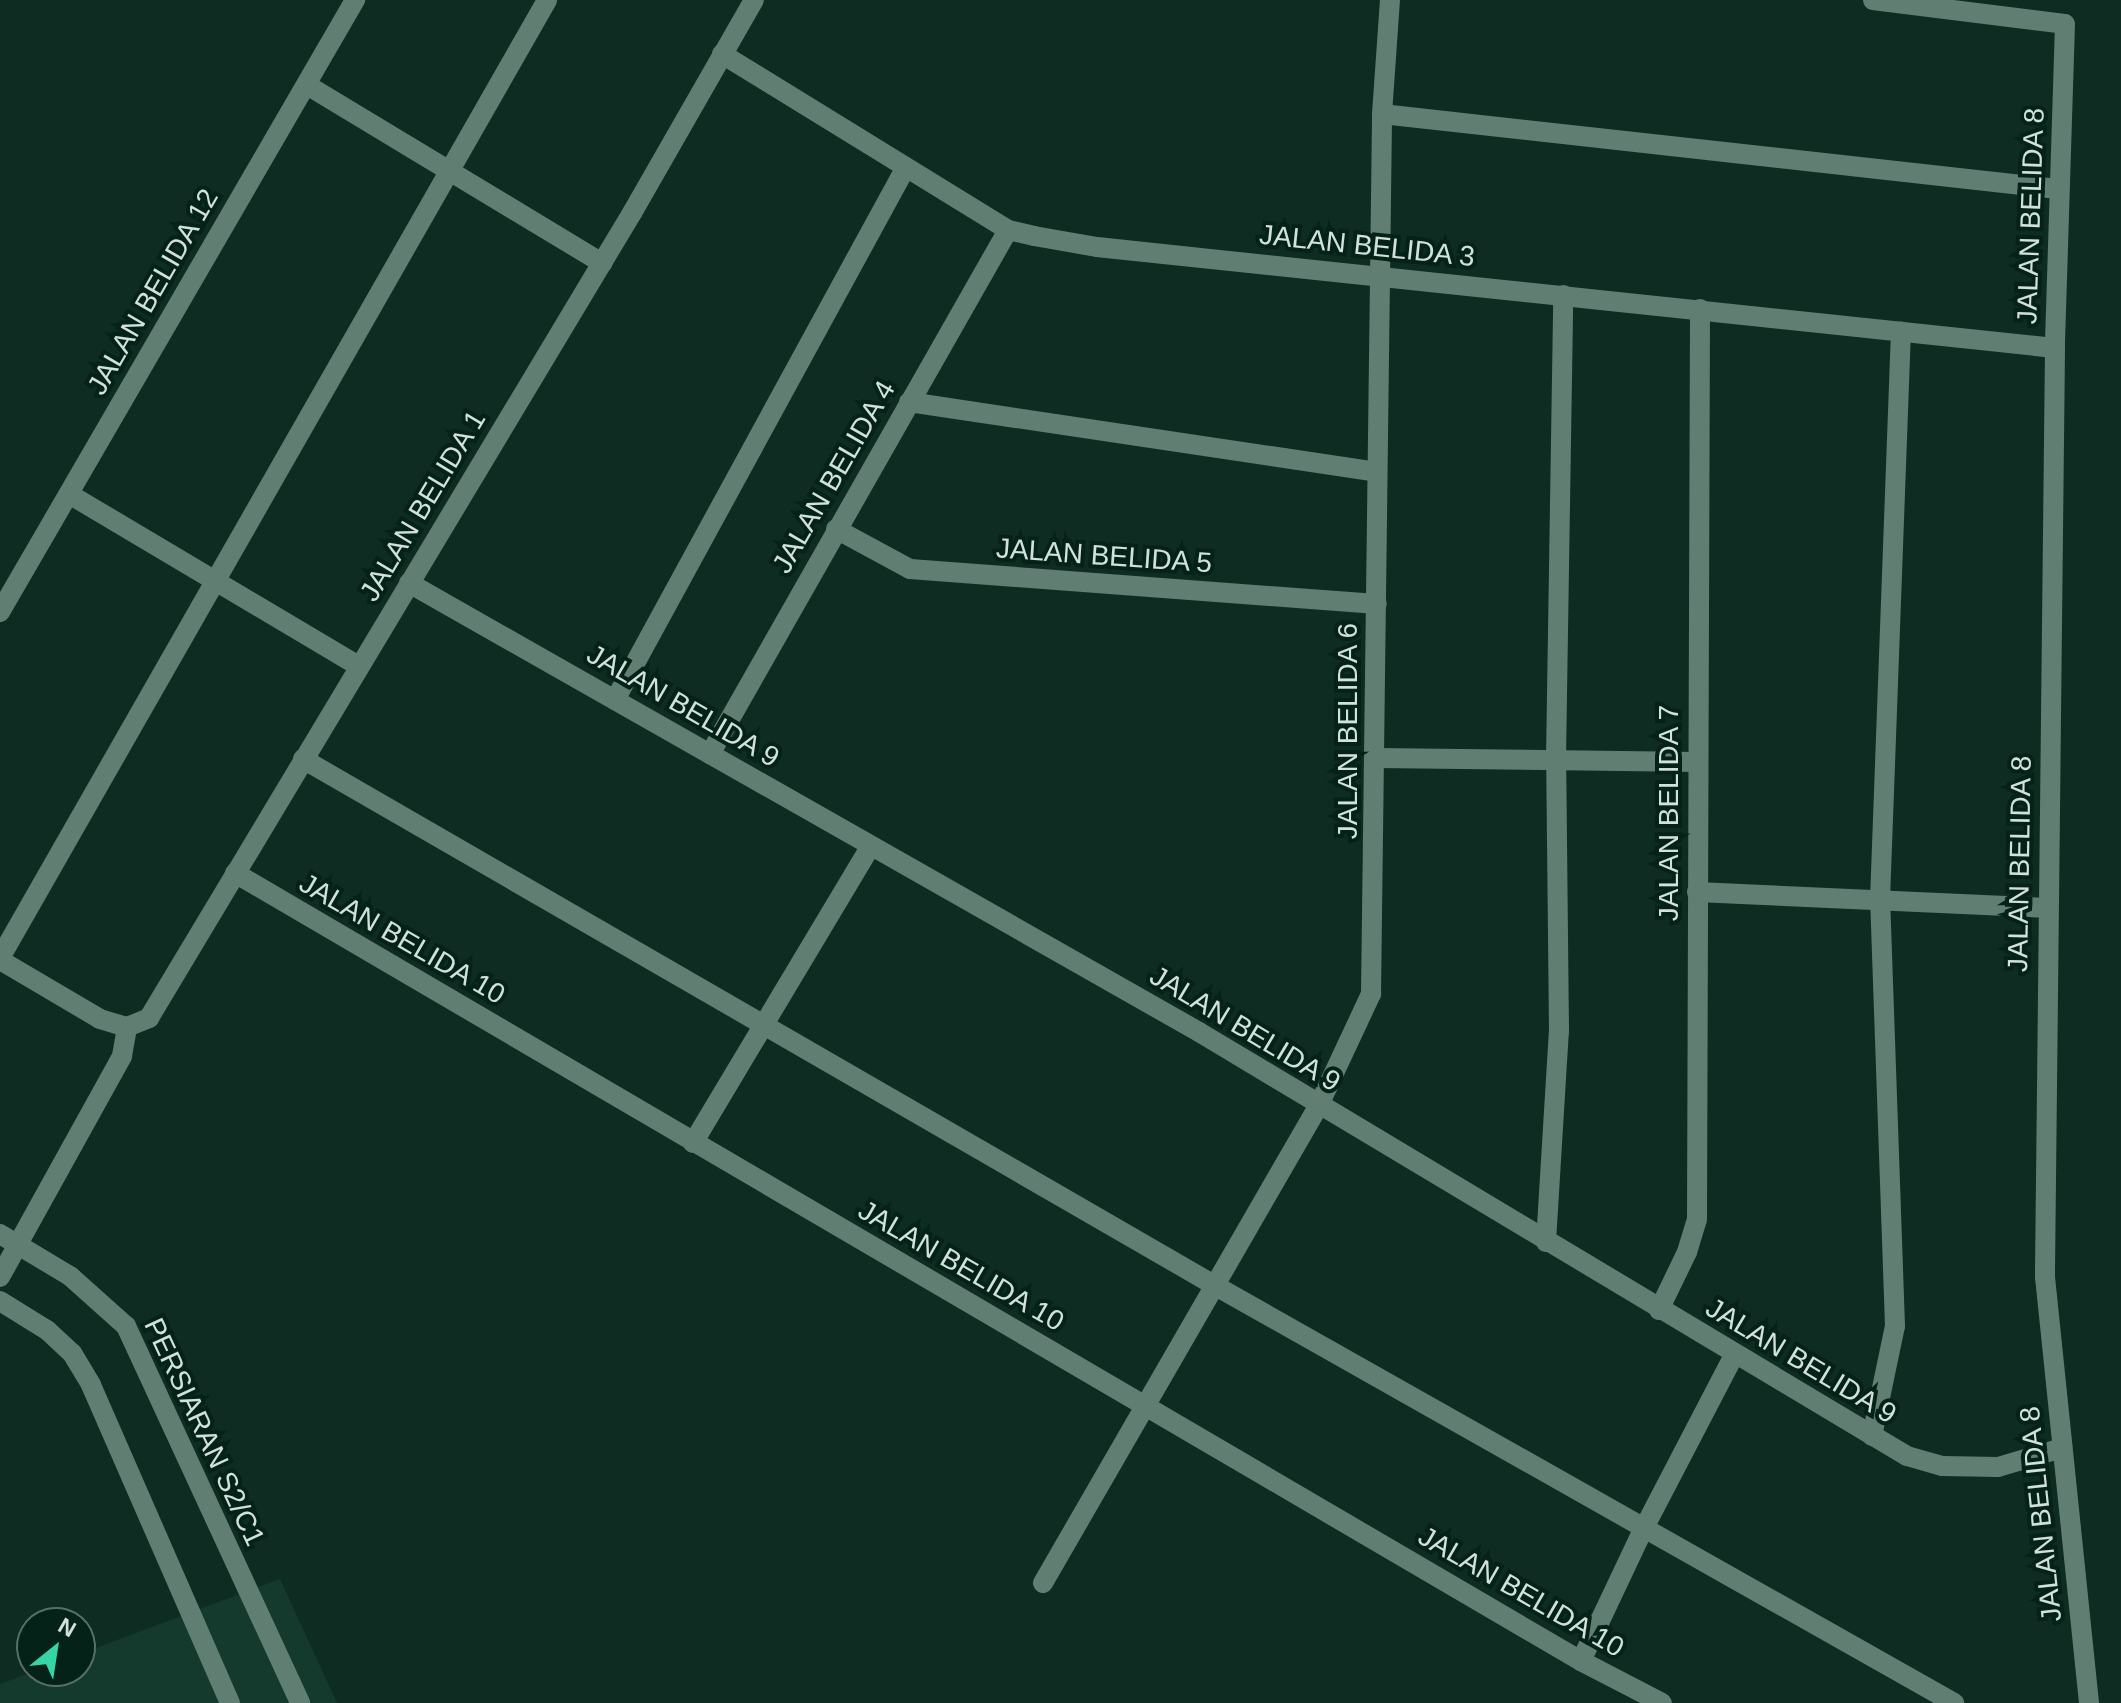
<!DOCTYPE html>
<html>
<head>
<meta charset="utf-8">
<style>
	body { margin:0 }
	#map { position:relative; width:2121px; height:1703px; overflow:hidden; background:#0f2c22; font-family:Arial,sans-serif }
	div>[style] { position:absolute }
	[style*='--x'] { left:calc(var(--x)*1px); top:calc(var(--y)*1px); width:calc(var(--w)*1px); rotate:calc(var(--a)*1deg) }
	.built>* { inset:0; background:#143a2e }
	.service>* { height:20px; margin:-10px; padding:0 10px; transform-origin:10px; border-radius:10px; background:#607e72 }
	.minor>* { height:20px; margin:-10px; padding:0 10px; transform-origin:10px; border-radius:10px; background:#607e72 }
	.tertiary>* { height:20px; margin:-10px; padding:0 10px; transform-origin:10px; border-radius:10px; background:#607e72 }
	span { translate:-50% -50%; white-space:nowrap; text-align:center; line-height:1.15; -webkit-text-stroke:8px #052219; paint-order:stroke }
	.street-label { font-size:28px; color:#d2e2db }
	.north { position:absolute; left:16px; top:1607px; width:80px; height:80px; box-sizing:border-box; background:#052219; border:2px solid #576f67; border-radius:50%; rotate:30deg; font-size:22px; font-weight:700; line-height:32px; text-align:center; color:#d2e2db }
	.north::after { content:''; display:block; margin:auto; width:28px; height:36px; background:#37d4a6; clip-path:polygon(50% 0,100% 100%,50% 72%,0 100%) }
</style>
</head>
<body>
<div id="map">
	<div class="built">
		<i style="clip-path:polygon(280px 1579px,337px 1703px,0 1703px,0 1684px,35px 1671px,80px 1671px,80px 1654px)"></i>
	</div>
	<div class="service">
		<i style="--x:307;--y:85;--w:345;--a:31.1"></i>
		<i style="--x:1382;--y:114;--w:680;--a:6.33"></i>
		<i style="--x:909;--y:402;--w:473;--a:8.5"></i>
		<i style="--x:69;--y:494;--w:337;--a:30.7"></i>
		<i style="--x:615;--y:700;--w:607;--a:-61.37"></i>
		<i style="--x:303;--y:759;--w:1052;--a:30"></i>
		<i style="--x:1214;--y:1285;--w:850;--a:29.46"></i>
		<i style="--x:0;--y:958;--w:1103;--a:-60.27"></i>
		<i style="--x:693;--y:1143;--w:346;--a:-59.1"></i>
		<i style="--x:1546;--y:1242;--w:211;--a:-86.5"></i>
		<i style="--x:1559;--y:1031;--w:272;--a:-90.6"></i>
		<i style="--x:1556;--y:759;--w:464;--a:-89.1"></i>
		<i style="--x:18;--y:1244;--w:215;--a:-61"></i>
		<i style="--x:122;--y:1056;--w:29;--a:-80"></i>
		<i style="--x:1872;--y:1436;--w:112;--a:-78.2"></i>
		<i style="--x:1895;--y:1326;--w:426;--a:-92"></i>
		<i style="--x:1880;--y:900;--w:569;--a:-87.89"></i>
		<i style="--x:1581;--y:1661;--w:147;--a:-64.7"></i>
		<i style="--x:1644;--y:1528;--w:195;--a:-62.5"></i>
	</div>
	<div class="minor">
		<i style="--x:1873;--y:0;--w:193;--a:7.1"></i>
		<i style="--x:2065;--y:24;--w:324;--a:91.8"></i>
		<i style="--x:2055;--y:348;--w:929;--a:90.62"></i>
		<i style="--x:2045;--y:1277;--w:428;--a:84.1"></i>
		<i style="--x:722;--y:54;--w:336;--a:31.6"></i>
		<i style="--x:1008;--y:230;--w:27;--a:13"></i>
		<i style="--x:1034;--y:236;--w:64;--a:9.9"></i>
		<i style="--x:1097;--y:247;--w:963;--a:6.02"></i>
		<i style="--x:836;--y:529;--w:84;--a:28.4"></i>
		<i style="--x:910;--y:569;--w:468;--a:4.3"></i>
		<i style="--x:409;--y:583;--w:909;--a:29.61"></i>
		<i style="--x:1199;--y:1032;--w:825;--a:30.92"></i>
		<i style="--x:1907;--y:1456;--w:36;--a:16"></i>
		<i style="--x:1942;--y:1466;--w:56;--a:1"></i>
		<i style="--x:1998;--y:1467;--w:67;--a:-16.5"></i>
		<i style="--x:0;--y:612;--w:708;--a:-59.88"></i>
		<i style="--x:710;--y:754;--w:603;--a:-60.37"></i>
		<i style="--x:1376;--y:758;--w:322;--a:0.7"></i>
		<i style="--x:235;--y:873;--w:1560;--a:30.35"></i>
		<i style="--x:1581;--y:1661;--w:91;--a:27.4"></i>
		<i style="--x:1697;--y:892;--w:351;--a:2.6"></i>
		<i style="--x:0;--y:960;--w:116;--a:30.5"></i>
		<i style="--x:100;--y:1019;--w:28;--a:17"></i>
		<i style="--x:127;--y:1027;--w:24;--a:-22"></i>
		<i style="--x:149;--y:1018;--w:939;--a:-59.04"></i>
		<i style="--x:632;--y:213;--w:245;--a:-60.2"></i>
		<i style="--x:1659;--y:1310;--w:64;--a:-64.2"></i>
		<i style="--x:1687;--y:1252;--w:34;--a:-73"></i>
		<i style="--x:1697;--y:1219;--w:910;--a:-89.81"></i>
		<i style="--x:1043;--y:1583;--w:552;--a:-60"></i>
		<i style="--x:1319;--y:1105;--w:123;--a:-64.9"></i>
		<i style="--x:1371;--y:994;--w:880;--a:-89.28"></i>
		<i style="--x:1382;--y:114;--w:114;--a:-86"></i>
	</div>
	<div class="tertiary">
		<i style="--x:0;--y:1234;--w:82;--a:31"></i>
		<i style="--x:70;--y:1276;--w:75;--a:41.8"></i>
		<i style="--x:126;--y:1326;--w:415;--a:65.2"></i>
		<i style="--x:0;--y:1277;--w:38;--a:-61"></i>
		<i style="--x:0;--y:1301;--w:55;--a:31.7"></i>
		<i style="--x:47;--y:1330;--w:34;--a:43"></i>
		<i style="--x:72;--y:1353;--w:37;--a:59"></i>
		<i style="--x:91;--y:1385;--w:347;--a:66.4"></i>
	</div>
	<div class="street-label">
		<span style="left:2031px;top:216px;rotate:-88deg">JALAN BELIDA 8</span>
		<span style="left:1367px;top:246px;rotate:6deg">JALAN BELIDA 3</span>
		<span style="left:153px;top:292px;rotate:-60deg">JALAN BELIDA 12</span>
		<span style="left:834px;top:477px;rotate:-60deg">JALAN BELIDA 4</span>
		<span style="left:423px;top:506px;rotate:-59deg">JALAN BELIDA 1</span>
		<span style="left:1104px;top:556px;rotate:4deg">JALAN BELIDA 5</span>
		<span style="left:683px;top:706px;rotate:30deg">JALAN BELIDA 9</span>
		<span style="left:1348px;top:731px;rotate:-90deg">JALAN BELIDA 6</span>
		<span style="left:1669px;top:813px;rotate:-90deg">JALAN BELIDA 7</span>
		<span style="left:2020px;top:864px;rotate:-89deg">JALAN BELIDA 8</span>
		<span style="left:402px;top:939px;rotate:30deg">JALAN BELIDA 10</span>
		<span style="left:1245px;top:1029px;rotate:31deg">JALAN BELIDA 9</span>
		<span style="left:961px;top:1266px;rotate:30deg">JALAN BELIDA 10</span>
		<span style="left:1801px;top:1361px;rotate:31deg">JALAN BELIDA 9</span>
		<span style="left:204px;top:1432px;rotate:65deg">PERSIARAN S2/C1</span>
		<span style="left:2041px;top:1514px;rotate:-96deg">JALAN BELIDA 8</span>
		<span style="left:1521px;top:1592px;rotate:30deg">JALAN BELIDA 10</span>
	</div>
	<div class="north">N</div>
</div>
</body>
</html>
